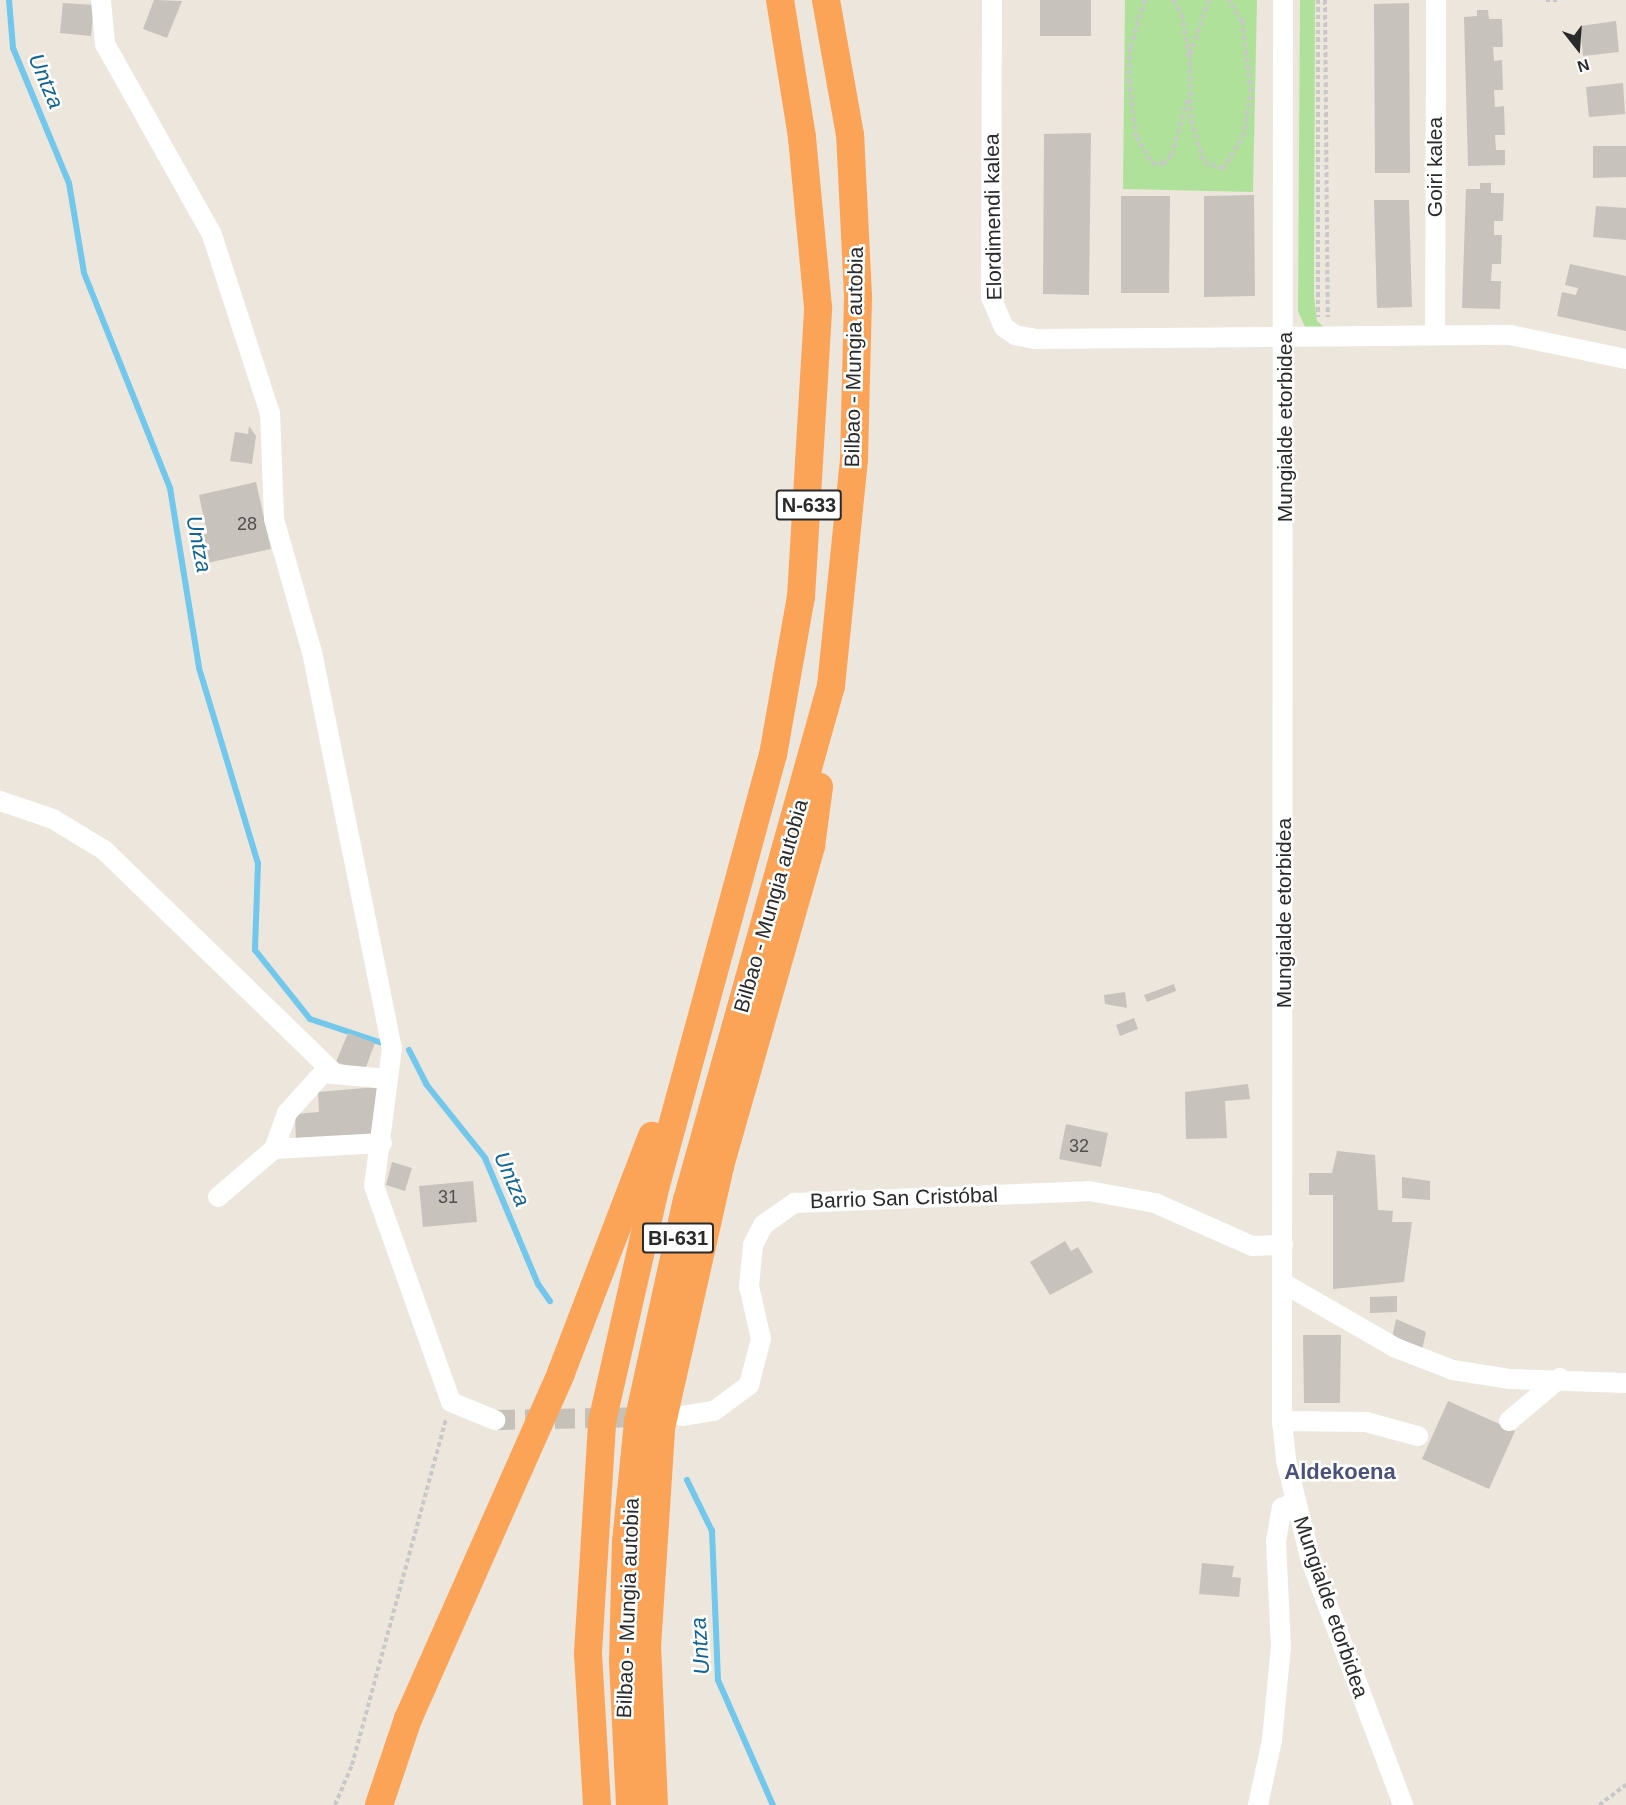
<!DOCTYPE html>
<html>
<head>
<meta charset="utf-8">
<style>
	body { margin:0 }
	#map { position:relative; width:1626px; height:1805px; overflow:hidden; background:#ece6dc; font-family:Helvetica,sans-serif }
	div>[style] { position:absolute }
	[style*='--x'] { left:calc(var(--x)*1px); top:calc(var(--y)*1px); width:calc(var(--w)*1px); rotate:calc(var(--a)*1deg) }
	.green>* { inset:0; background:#b0e19a }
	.stream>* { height:6px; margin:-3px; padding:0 3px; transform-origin:3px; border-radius:3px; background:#71c7ec }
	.building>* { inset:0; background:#c7c2bc }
	.minor-tunnel>* { height:20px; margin-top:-10px; transform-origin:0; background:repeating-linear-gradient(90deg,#c5c0b8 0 20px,transparent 0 30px) }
	.path>* { height:4px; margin-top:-2px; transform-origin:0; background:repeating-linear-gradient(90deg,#c8c8c8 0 4.5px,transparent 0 7.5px) }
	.minor>* { height:20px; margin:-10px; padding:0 10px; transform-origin:10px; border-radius:10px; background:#fff }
	.highway>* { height:28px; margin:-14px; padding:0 14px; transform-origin:14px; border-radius:14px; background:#fba458 }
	span { translate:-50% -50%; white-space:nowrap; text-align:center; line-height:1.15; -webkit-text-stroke:5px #fff; paint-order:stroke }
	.number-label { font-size:18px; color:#51504e }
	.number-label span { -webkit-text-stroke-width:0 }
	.shield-label span { padding:2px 4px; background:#fff; border:2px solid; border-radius:4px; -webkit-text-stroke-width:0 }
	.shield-label { font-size:20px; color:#2a2a2a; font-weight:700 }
	.street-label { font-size:21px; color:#2a2a2a }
	.water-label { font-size:22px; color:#106598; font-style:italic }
	.neighbourhood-label { font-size:22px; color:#4b527a; font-weight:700 }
	.north { position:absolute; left:1548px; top:18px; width:60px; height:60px; -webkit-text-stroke:4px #fff; paint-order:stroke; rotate:163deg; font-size:16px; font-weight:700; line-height:24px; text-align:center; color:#2a2a2a }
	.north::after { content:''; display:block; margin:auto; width:21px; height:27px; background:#2a2a2a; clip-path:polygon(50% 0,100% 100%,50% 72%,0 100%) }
</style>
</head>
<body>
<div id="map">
	<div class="green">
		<i style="clip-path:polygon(1125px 0,1257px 0,1253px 192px,1123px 189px)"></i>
		<i style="clip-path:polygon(1300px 0,1315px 0,1314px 296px,1317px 321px,1326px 329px,1305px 327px,1298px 311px)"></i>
	</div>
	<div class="stream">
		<i style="--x:9;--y:0;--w:48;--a:85.2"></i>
		<i style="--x:13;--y:48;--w:146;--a:67.5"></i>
		<i style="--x:69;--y:183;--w:91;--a:80.5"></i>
		<i style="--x:84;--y:273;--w:232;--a:68.2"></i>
		<i style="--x:170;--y:488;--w:182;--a:80.8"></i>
		<i style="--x:199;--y:668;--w:204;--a:73.2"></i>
		<i style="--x:258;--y:863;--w:87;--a:92"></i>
		<i style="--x:255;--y:950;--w:88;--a:51.4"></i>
		<i style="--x:310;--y:1019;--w:76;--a:18.4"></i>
		<i style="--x:409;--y:1050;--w:38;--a:63"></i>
		<i style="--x:426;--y:1084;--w:95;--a:51.4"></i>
		<i style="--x:485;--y:1158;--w:137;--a:67.2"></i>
		<i style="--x:538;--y:1284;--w:21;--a:55"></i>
		<i style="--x:687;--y:1480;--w:57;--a:63.9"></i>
		<i style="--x:712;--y:1531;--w:149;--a:87.7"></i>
		<i style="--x:718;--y:1680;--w:137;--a:66.3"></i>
	</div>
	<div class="building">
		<i style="clip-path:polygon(154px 0,182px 1px,167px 38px,143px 29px)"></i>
		<i style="clip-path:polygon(1040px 0,1091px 0,1091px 36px,1040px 36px)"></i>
		<i style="clip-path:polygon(63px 3px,94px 5px,91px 36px,60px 33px)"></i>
		<i style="clip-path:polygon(1409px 3px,1410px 173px,1375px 173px,1374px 4px)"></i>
		<i style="clip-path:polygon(1477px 10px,1488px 10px,1489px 19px,1502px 19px,1503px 47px,1493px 47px,1494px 61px,1502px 60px,1503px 90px,1494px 90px,1495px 107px,1504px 106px,1505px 135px,1495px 135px,1496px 150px,1505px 150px,1505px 165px,1468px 166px,1464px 17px,1477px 16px)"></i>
		<i style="clip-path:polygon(1616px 21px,1619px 52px,1583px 56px,1580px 26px)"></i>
		<i style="clip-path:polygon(1623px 83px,1625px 114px,1589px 117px,1586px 87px)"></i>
		<i style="clip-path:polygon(1091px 133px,1089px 295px,1043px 294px,1044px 134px)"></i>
		<i style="clip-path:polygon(1593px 146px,1626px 146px,1626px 177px,1593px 178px)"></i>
		<i style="clip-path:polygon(1480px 183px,1491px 183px,1491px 193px,1504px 193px,1503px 221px,1494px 221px,1494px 235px,1502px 235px,1501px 264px,1492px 264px,1491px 281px,1501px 281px,1500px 309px,1462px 308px,1466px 189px,1480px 189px)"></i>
		<i style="clip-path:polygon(1254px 195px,1255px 296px,1204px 297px,1204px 196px)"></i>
		<i style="clip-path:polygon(1121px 196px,1170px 196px,1169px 293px,1121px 293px)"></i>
		<i style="clip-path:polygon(1374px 200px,1409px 200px,1412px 307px,1377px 308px)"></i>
		<i style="clip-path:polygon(1596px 206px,1626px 208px,1626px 240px,1593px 237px)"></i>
		<i style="clip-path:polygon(1570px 264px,1626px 276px,1626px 331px,1557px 316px,1562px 292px,1576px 295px,1578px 288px,1565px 285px)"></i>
		<i style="clip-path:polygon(249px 426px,256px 436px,252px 464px,230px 461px,235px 432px,248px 434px)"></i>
		<i style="clip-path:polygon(256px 482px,271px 549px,198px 565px,192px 537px,207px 534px,199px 495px)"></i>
		<i style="clip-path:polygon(1174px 984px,1176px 991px,1147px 1002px,1144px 995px)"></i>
		<i style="clip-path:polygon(1125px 992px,1127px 1008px,1105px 1004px,1104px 995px)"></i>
		<i style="clip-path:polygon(1134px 1018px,1138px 1029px,1120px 1036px,1116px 1025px)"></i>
		<i style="clip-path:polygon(348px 1033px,375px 1043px,364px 1072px,336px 1062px)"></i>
		<i style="clip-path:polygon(1248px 1084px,1250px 1099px,1225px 1101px,1227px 1138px,1186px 1139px,1185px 1092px)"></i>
		<i style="clip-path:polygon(377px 1087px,377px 1136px,296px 1142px,295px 1114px,319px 1112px,318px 1092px)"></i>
		<i style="clip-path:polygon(1066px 1124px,1108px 1133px,1101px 1167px,1059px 1159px)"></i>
		<i style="clip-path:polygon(1337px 1151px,1375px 1155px,1378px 1210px,1393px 1211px,1392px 1222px,1412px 1222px,1404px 1282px,1333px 1289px,1333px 1195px,1309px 1195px,1309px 1173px,1332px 1173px)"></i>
		<i style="clip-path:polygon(392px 1162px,412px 1168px,405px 1191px,386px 1185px)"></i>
		<i style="clip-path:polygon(1402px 1177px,1430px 1181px,1430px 1200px,1402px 1198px)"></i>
		<i style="clip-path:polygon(473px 1181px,477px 1222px,423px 1227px,419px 1186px)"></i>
		<i style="clip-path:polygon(1065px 1241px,1071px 1251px,1078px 1247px,1093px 1272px,1050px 1295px,1030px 1262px)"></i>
		<i style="clip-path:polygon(1397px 1296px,1397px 1312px,1370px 1313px,1370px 1297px)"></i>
		<i style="clip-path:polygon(1396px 1319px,1426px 1332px,1422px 1350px,1392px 1338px)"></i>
		<i style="clip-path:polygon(1303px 1335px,1341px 1335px,1340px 1403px,1304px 1403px)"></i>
		<i style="clip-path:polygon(1448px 1401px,1515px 1431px,1489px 1489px,1422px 1459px)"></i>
		<i style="clip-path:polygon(1202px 1563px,1234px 1566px,1232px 1577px,1241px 1578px,1239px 1597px,1199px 1594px)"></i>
	</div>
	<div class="minor-tunnel">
		<i style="--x:495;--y:1420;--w:154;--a:-1.1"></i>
	</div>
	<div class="path">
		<i style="--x:1145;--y:0;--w:50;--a:107.4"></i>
		<i style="--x:1130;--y:48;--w:32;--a:92"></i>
		<i style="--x:1129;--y:80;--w:57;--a:83"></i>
		<i style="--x:1136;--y:137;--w:31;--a:58"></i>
		<i style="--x:1152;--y:163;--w:11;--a:5"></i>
		<i style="--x:1163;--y:164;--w:13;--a:-45"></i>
		<i style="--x:1172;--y:155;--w:60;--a:-74.6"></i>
		<i style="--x:1173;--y:0;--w:17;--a:59"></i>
		<i style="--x:1182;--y:15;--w:42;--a:80.3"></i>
		<i style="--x:1209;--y:0;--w:57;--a:109.4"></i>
		<i style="--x:1190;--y:54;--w:66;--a:89.1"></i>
		<i style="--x:1191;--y:120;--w:44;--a:72.8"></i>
		<i style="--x:1204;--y:162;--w:20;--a:20"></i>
		<i style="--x:1223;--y:169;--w:38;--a:-58"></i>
		<i style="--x:1243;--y:137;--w:46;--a:-79.9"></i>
		<i style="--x:1251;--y:92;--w:72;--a:-97.2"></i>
		<i style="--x:1242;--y:21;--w:25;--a:-122"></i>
		<i style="--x:1318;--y:0;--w:317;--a:90"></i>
		<i style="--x:1325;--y:0;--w:317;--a:89.5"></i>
		<i style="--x:1546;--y:0;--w:11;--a:0"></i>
		<i style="--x:335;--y:1805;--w:43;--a:-67"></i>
		<i style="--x:352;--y:1765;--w:358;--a:-74.8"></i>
		<i style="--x:1599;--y:1805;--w:34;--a:-37"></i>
	</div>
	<div class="minor">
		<i style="--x:101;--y:0;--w:44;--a:84.8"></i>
		<i style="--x:105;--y:44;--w:219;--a:60.7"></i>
		<i style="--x:212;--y:235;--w:187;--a:72"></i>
		<i style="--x:270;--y:413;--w:106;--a:87.8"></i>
		<i style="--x:274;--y:519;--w:138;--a:74.1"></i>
		<i style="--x:312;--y:652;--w:404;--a:78.6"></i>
		<i style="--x:392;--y:1048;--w:139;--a:97.4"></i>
		<i style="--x:374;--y:1186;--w:229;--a:70.4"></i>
		<i style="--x:451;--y:1402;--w:48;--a:22.2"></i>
		<i style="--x:992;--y:0;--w:297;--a:90.2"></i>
		<i style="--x:991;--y:297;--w:33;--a:67"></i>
		<i style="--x:1004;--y:327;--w:14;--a:36"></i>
		<i style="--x:1015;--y:335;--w:20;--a:11"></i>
		<i style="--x:1035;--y:339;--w:475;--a:-0.5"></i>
		<i style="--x:1510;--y:335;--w:118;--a:11.7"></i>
		<i style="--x:1283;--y:0;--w:1421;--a:90.04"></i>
		<i style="--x:1282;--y:1421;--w:39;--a:84"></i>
		<i style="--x:1286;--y:1460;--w:104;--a:76.1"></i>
		<i style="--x:1311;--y:1561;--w:261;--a:69.3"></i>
		<i style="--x:1435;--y:335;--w:335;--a:-89.8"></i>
		<i style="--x:0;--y:801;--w:56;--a:18.8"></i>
		<i style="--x:53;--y:819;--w:60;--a:31.3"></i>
		<i style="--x:104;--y:850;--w:322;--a:44.1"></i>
		<i style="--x:382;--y:1143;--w:108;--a:176.8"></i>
		<i style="--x:274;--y:1149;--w:38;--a:-70"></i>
		<i style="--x:287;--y:1113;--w:54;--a:-48"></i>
		<i style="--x:323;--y:1073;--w:65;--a:5.3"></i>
		<i style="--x:218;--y:1197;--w:74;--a:-40.6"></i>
		<i style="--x:1283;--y:1283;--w:130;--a:29.9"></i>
		<i style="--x:1396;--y:1348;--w:61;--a:21.1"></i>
		<i style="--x:1453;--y:1370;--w:58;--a:9"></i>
		<i style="--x:1510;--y:1379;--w:116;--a:2"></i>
		<i style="--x:682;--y:1416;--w:32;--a:-9"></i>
		<i style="--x:714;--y:1411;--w:44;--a:-36.6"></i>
		<i style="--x:749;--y:1385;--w:48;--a:-75.4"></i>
		<i style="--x:761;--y:1339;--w:54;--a:-102.8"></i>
		<i style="--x:749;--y:1286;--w:41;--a:-84.4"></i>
		<i style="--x:753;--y:1245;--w:22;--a:-63"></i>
		<i style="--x:763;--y:1225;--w:39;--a:-35"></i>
		<i style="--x:795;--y:1203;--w:294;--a:-2.3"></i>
		<i style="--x:1089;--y:1191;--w:67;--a:10.3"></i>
		<i style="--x:1155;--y:1203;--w:106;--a:23.9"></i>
		<i style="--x:1252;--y:1246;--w:31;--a:-2"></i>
		<i style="--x:1282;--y:1421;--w:84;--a:0.7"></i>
		<i style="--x:1366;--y:1422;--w:54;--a:15.1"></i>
		<i style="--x:1509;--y:1421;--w:67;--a:-40.1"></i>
		<i style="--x:1258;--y:1805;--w:66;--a:-77.8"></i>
		<i style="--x:1272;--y:1740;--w:93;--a:-84.5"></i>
		<i style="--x:1281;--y:1647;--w:106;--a:-92.7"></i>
		<i style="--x:1276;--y:1541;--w:34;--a:-80"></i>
		<i style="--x:1282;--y:1508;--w:14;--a:-25"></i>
	</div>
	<div class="highway">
		<i style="--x:379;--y:1805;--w:91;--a:-71.4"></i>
		<i style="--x:408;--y:1719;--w:378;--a:-66.1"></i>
		<i style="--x:561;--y:1373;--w:254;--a:-69"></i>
		<i style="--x:597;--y:1805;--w:152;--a:-93.4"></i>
		<i style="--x:588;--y:1653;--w:231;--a:-86.5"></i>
		<i style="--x:602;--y:1422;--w:243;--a:-77.2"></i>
		<i style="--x:656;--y:1185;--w:446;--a:-74.8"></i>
		<i style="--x:773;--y:755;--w:160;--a:-80"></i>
		<i style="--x:801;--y:597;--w:290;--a:-86.6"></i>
		<i style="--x:818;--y:307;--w:171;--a:-95.4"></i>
		<i style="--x:802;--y:137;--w:139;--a:-99.1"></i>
		<i style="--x:630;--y:1805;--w:143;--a:-92.8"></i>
		<i style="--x:623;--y:1662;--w:120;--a:-88.6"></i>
		<i style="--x:626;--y:1542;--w:121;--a:-84.3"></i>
		<i style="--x:638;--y:1422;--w:227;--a:-77.6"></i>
		<i style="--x:687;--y:1200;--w:534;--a:-74.35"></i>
		<i style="--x:831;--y:686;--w:227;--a:-84.2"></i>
		<i style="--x:854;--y:460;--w:164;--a:-88.6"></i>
		<i style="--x:858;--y:296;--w:161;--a:-92.8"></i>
		<i style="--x:850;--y:135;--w:137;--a:-100.1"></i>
		<i style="--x:654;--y:1805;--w:158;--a:-92.5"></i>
		<i style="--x:647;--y:1647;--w:219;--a:-86.3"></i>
		<i style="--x:661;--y:1428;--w:269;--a:-77.3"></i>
		<i style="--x:720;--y:1166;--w:333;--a:-74.1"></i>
		<i style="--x:811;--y:846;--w:60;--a:-82.3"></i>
	</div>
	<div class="number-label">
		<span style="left:247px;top:524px">28</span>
		<span style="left:1079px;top:1146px">32</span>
		<span style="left:448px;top:1197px">31</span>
	</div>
	<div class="shield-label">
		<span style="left:809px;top:505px">N-633</span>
		<span style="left:678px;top:1238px">BI-631</span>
	</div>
	<div class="street-label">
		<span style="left:1435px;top:167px;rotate:-90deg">Goiri kalea</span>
		<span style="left:993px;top:217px;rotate:-91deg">Elordimendi kalea</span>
		<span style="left:854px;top:357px;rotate:-89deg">Bilbao - Mungia autobia</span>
		<span style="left:1285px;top:427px;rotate:-90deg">Mungialde etorbidea</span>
		<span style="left:771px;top:906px;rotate:-74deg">Bilbao - Mungia autobia</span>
		<span style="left:1284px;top:913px;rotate:-90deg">Mungialde etorbidea</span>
		<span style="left:904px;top:1198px;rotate:-2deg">Barrio San Cristóbal</span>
		<span style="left:1331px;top:1607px;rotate:71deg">Mungialde etorbidea</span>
		<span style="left:628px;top:1608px;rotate:-88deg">Bilbao - Mungia autobia</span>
	</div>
	<div class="water-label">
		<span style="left:46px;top:81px;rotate:67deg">Untza</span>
		<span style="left:199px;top:544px;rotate:79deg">Untza</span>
		<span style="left:512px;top:1179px;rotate:66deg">Untza</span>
		<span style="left:700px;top:1646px;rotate:-94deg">Untza</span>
	</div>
	<div class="neighbourhood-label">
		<span style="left:1340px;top:1472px">Aldekoena</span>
	</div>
	<div class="north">N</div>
</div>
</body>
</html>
